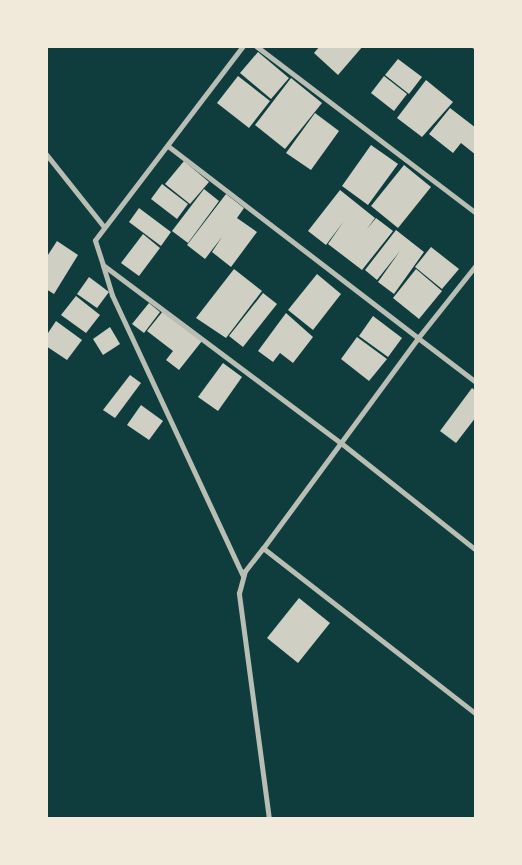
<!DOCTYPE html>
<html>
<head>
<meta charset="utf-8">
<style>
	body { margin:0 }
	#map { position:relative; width:522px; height:865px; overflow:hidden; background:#0f3d3e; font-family:"Fira Sans",sans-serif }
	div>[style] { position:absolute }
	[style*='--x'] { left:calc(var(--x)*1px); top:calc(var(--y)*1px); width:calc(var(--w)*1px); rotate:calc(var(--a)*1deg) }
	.building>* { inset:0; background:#cfcfc3 }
	.minor>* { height:5px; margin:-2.5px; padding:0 2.5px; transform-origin:2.5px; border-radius:2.5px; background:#b8beb3 }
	span { translate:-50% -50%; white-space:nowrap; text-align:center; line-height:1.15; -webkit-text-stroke:5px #f1e9da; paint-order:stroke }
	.frame { position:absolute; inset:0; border:48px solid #f1e9da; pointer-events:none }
</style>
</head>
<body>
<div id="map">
	<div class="building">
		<i style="clip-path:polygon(320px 46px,363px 46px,338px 75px,314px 53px)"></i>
		<i style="clip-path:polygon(258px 52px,289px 78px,271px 99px,240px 73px)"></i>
		<i style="clip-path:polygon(398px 59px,422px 77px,409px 94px,385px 75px)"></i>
		<i style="clip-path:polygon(238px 76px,270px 101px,249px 128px,217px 103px)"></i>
		<i style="clip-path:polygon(384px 76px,407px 94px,394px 111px,371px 93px)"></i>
		<i style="clip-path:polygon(291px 78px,322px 103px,285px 149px,255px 125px)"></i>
		<i style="clip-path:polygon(426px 80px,453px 102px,422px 137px,397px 118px)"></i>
		<i style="clip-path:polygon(450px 108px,476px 128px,476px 155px,461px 143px,453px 153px,429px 134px)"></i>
		<i style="clip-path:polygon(315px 113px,339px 131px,311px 170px,286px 153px)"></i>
		<i style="clip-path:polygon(371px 145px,398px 164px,368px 205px,342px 186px)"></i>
		<i style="clip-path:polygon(184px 161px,209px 182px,190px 204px,165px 184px)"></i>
		<i style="clip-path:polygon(404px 165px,431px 187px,398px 228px,371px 206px)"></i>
		<i style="clip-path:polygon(162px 184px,188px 204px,177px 219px,151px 199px)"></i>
		<i style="clip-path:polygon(204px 189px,219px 201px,188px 243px,172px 231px)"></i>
		<i style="clip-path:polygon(340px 190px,375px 218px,367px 229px,376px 218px,393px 231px,362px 270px,328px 244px,344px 221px,326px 245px,308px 231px)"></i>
		<i style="clip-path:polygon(226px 194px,244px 208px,237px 218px,257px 232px,231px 267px,212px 252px,222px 237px,205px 259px,187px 245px)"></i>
		<i style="clip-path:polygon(139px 208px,171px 232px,161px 246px,129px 222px)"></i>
		<i style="clip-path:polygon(396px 230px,424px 252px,394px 294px,378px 282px,400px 251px,377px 280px,365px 270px)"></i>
		<i style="clip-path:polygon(143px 234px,160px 248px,139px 276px,121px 263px)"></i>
		<i style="clip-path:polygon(57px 241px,78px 255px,54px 294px,46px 289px,46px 258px)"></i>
		<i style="clip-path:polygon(431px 247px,459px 269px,442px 289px,415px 267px)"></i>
		<i style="clip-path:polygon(234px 269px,262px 291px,226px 338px,196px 318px)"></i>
		<i style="clip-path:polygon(416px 269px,442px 291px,419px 319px,393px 298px)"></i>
		<i style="clip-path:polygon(317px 274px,341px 294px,313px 330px,288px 310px)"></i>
		<i style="clip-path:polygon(89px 277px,109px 292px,97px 308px,77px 294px)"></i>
		<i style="clip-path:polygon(263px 293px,277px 304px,243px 347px,229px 336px)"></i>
		<i style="clip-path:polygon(76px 296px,100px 315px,86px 333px,61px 315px)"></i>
		<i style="clip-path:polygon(149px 303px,160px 312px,144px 333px,132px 324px)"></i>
		<i style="clip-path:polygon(163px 311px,202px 341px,179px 370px,166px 360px,173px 351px,147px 331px)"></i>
		<i style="clip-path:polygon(286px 313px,313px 337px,293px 363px,280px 353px,273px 362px,258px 351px)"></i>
		<i style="clip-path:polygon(373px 316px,402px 338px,388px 357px,359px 336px)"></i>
		<i style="clip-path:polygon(56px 321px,82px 340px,67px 360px,46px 346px,46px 336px)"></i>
		<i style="clip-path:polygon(110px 327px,120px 344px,103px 355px,93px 339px)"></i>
		<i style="clip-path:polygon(357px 337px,387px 359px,369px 381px,341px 359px)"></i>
		<i style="clip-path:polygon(223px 363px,242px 377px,218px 411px,198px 397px)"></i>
		<i style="clip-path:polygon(130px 375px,141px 383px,115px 418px,103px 410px)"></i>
		<i style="clip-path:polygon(472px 388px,476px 391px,476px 417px,456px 443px,440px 431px)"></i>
		<i style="clip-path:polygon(141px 405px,163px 421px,149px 440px,127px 425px)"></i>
		<i style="clip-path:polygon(299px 598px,330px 623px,298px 663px,267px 638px)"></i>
	</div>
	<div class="minor">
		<i style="--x:256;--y:46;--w:276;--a:37.2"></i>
		<i style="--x:474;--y:46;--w:2;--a:27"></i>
		<i style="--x:168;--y:146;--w:315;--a:37.5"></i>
		<i style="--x:418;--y:338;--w:261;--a:126.4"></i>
		<i style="--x:46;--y:154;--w:93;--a:51.5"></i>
		<i style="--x:103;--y:265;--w:26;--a:-108"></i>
		<i style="--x:95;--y:240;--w:244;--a:-52.7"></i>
		<i style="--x:476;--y:265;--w:93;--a:128.5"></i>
		<i style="--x:418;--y:338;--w:73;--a:37.2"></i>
		<i style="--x:243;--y:576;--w:310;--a:-115"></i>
		<i style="--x:112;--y:295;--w:31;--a:-107"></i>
		<i style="--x:103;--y:265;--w:297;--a:36.8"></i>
		<i style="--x:341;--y:443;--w:172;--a:38.4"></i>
		<i style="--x:269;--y:819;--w:228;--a:-97.6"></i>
		<i style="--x:239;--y:593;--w:23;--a:-75"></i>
		<i style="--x:245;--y:571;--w:29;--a:-52"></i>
		<i style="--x:263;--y:548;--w:270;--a:37.9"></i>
	</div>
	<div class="frame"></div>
</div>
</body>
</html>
